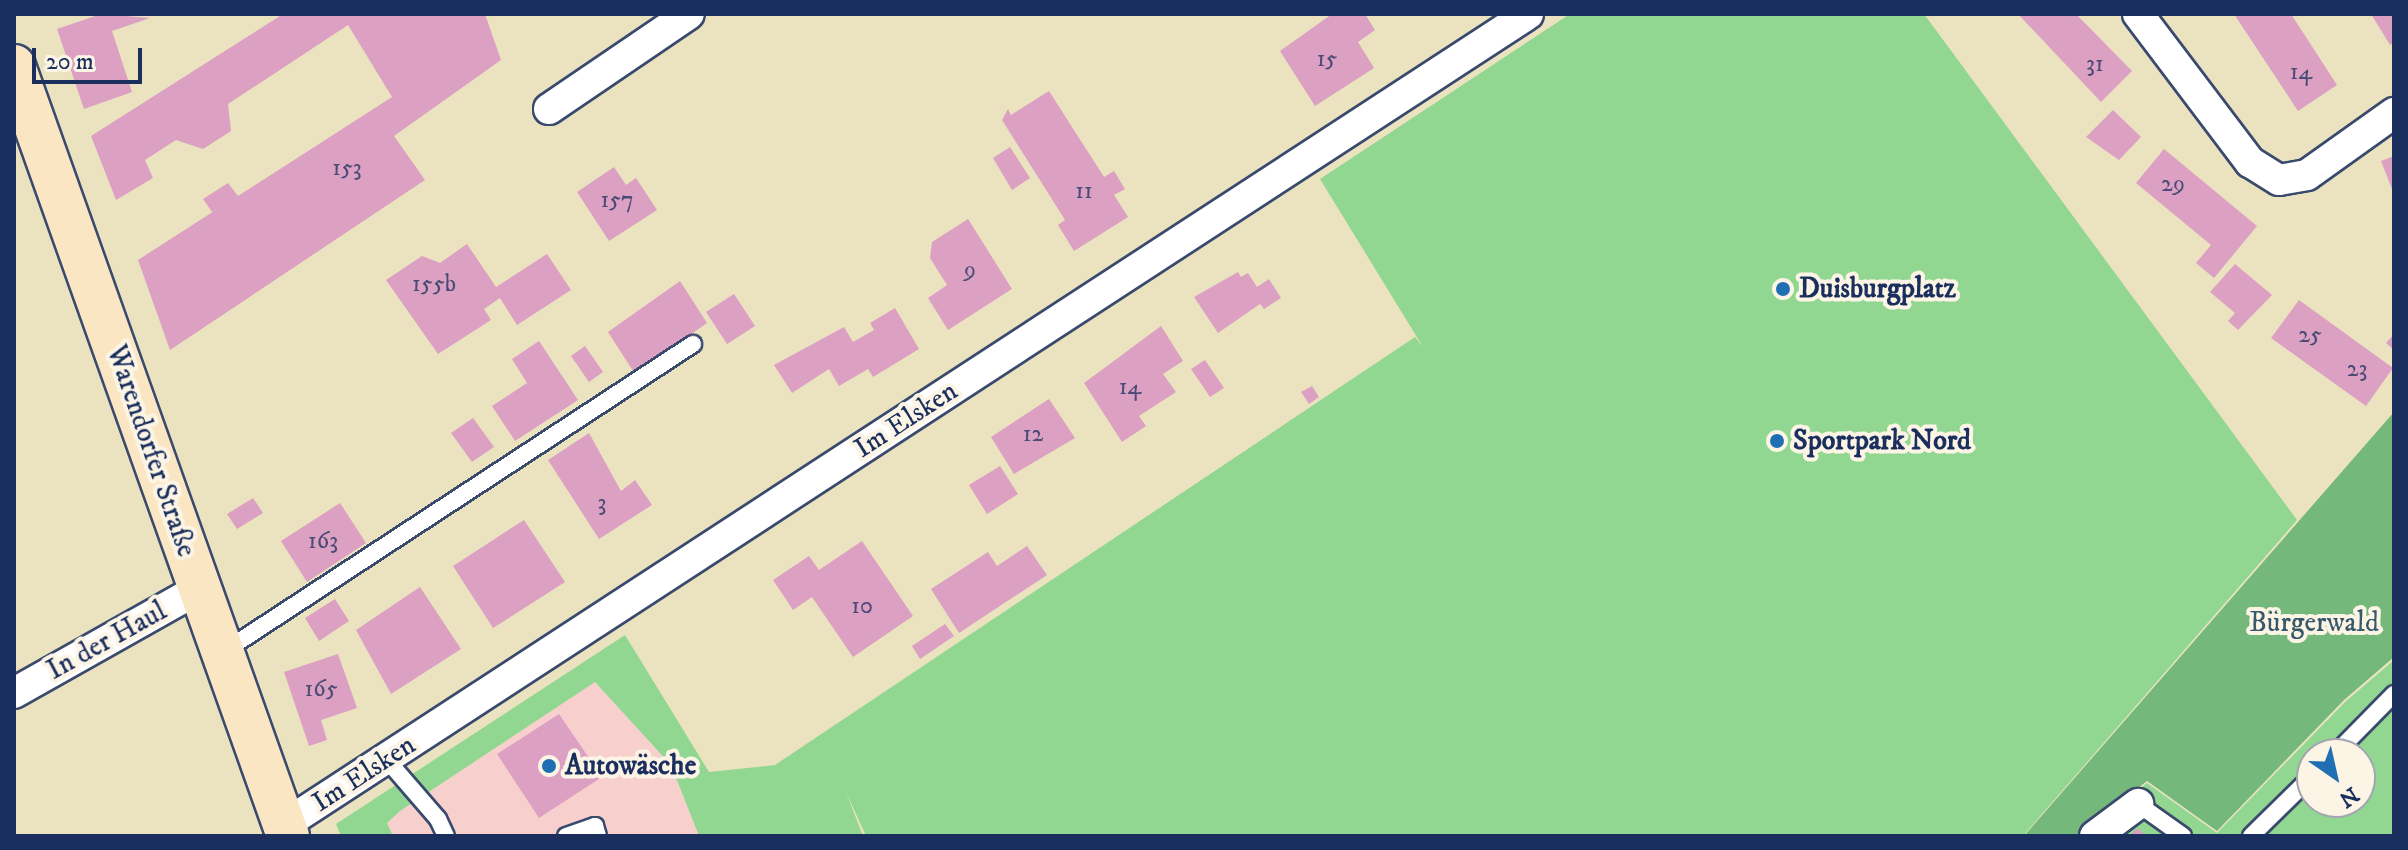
<!DOCTYPE html>
<html>
<head>
<meta charset="utf-8">
<style>
	body { margin:0 }
	#map { position:relative; width:2408px; height:850px; overflow:hidden; background:#ebe2c0; font-family:"IM FELL DW Pica",serif }
	div>[style] { position:absolute }
	[style*='--x'] { left:calc(var(--x)*1px); top:calc(var(--y)*1px); width:calc(var(--w)*1px); rotate:calc(var(--a)*1deg) }
	.built>* { inset:0; background:#f7d0ce }
	.green>* { inset:0; background:#91d791 }
	.forest>* { inset:0; background:#74b87b }
	.building>* { inset:0; background:#dca0c2 }
	.roads { filter:drop-shadow(2px 0 #3a4a6d) drop-shadow(-2px 0 #3a4a6d) drop-shadow(0 2px #3a4a6d) drop-shadow(0 -2px #3a4a6d) }
	.service>* { height:16px; margin:-8px; padding:0 8px; transform-origin:8px; border-radius:8px; background:#fff }
	.minor>* { height:30px; margin:-15px; padding:0 15px; transform-origin:15px; border-radius:15px; background:#fff }
	.secondary>* { height:42px; margin:-21px; padding:0 21px; transform-origin:21px; border-radius:21px; background:#fbe6c4 }
	.dots>* { width:22px; height:22px; translate:-50% -50%; box-sizing:border-box; border:4px solid #fcf5e5; border-radius:50% }
	span { translate:-50% -50%; white-space:nowrap; text-align:center; line-height:1.15; -webkit-text-stroke:8px #fcf5e5; paint-order:stroke }
	.number-label { font-size:24px; color:#4b4b77 }
	.number-label span { -webkit-text-stroke-width:0 }
	.poi-label { font-size:28px; color:#1b2f5e; font-weight:700 }
	.left { translate:0 -50%; text-align:left }
	.street-label { font-size:28px; color:#1b2f5e }
	.park-label { font-size:28px; color:#38596b }
	.frame { position:absolute; inset:0; border:16px solid #1b2f5e; pointer-events:none }
	.north { position:absolute; left:2296px; top:738px; width:80px; height:80px; box-sizing:border-box; background:#fcf5e5; border:2px solid #a2a6af; border-radius:50%; rotate:146deg; font-size:22px; font-weight:700; line-height:32px; text-align:center; color:#1b2f5e }
	.north::after { content:''; display:block; margin:auto; width:28px; height:36px; background:#1f6fb2; clip-path:polygon(50% 0,100% 100%,50% 72%,0 100%) }
	.scale { position:absolute; left:32px; top:48px; width:110px; height:36px; box-sizing:border-box; border:4px solid #1b2f5e; border-top:0; padding-left:10px; font-size:24px; line-height:28px; white-space:nowrap; color:#1b2f5e; -webkit-text-stroke:6px #fcf5e5; paint-order:stroke }
</style>
</head>
<body>
<div id="map">
	<div class="built">
		<i style="clip-path:polygon(595px 682px,671px 765px,699px 836px,393px 836px,387px 823px,400px 811px)"></i>
	</div>
	<div class="green">
		<i style="clip-path:polygon(1570px 14px,1924px 14px,2297px 520px,2023px 836px,866px 836px,846px 792px,863px 836px,699px 836px,671px 765px,595px 682px,400px 811px,387px 823px,393px 836px,341px 836px,336px 824px,625px 635px,709px 772px,775px 765px,1415px 337px,1423px 347px,1320px 179px)"></i>
		<i style="clip-path:polygon(evenodd,2394px 660px,2394px 836px,2080px 836px,2147px 783px,2217px 833px,2345px 702px,2394px 660px,2312px 754px,2360px 754px,2360px 802px,2312px 802px,2312px 754px)"></i>
	</div>
	<div class="forest">
		<i style="clip-path:polygon(2394px 412px,2394px 657px,2344px 700px,2217px 831px,2147px 781px,2077px 836px,2024px 836px)"></i>
	</div>
	<div class="building">
		<i style="clip-path:polygon(101px 14px,150px 18px,112px 31px,132px 92px,84px 109px,57px 29px)"></i>
		<i style="clip-path:polygon(283px 14px,485px 14px,501px 60px,394px 136px,425px 180px,170px 350px,138px 260px,222px 206px,212px 212px,203px 199px,228px 183px,238px 196px,392px 97px,348px 25px,228px 104px,231px 131px,203px 149px,176px 140px,145px 160px,153px 178px,116px 200px,91px 136px)"></i>
		<i style="clip-path:polygon(1332px 14px,1365px 14px,1375px 30px,1358px 42px,1374px 68px,1315px 106px,1280px 51px)"></i>
		<i style="clip-path:polygon(2018px 14px,2076px 14px,2132px 71px,2101px 102px)"></i>
		<i style="clip-path:polygon(2234px 14px,2291px 14px,2337px 85px,2298px 111px)"></i>
		<i style="clip-path:polygon(2371px 14px,2394px 14px,2394px 42px,2390px 45px)"></i>
		<i style="clip-path:polygon(1049px 91px,1104px 177px,1114px 171px,1125px 189px,1114px 195px,1128px 217px,1074px 251px,1058px 225px,1065px 220px,1002px 120px,1008px 109px,1011px 115px)"></i>
		<i style="clip-path:polygon(2113px 110px,2141px 137px,2119px 160px,2086px 137px)"></i>
		<i style="clip-path:polygon(1010px 147px,1030px 178px,1012px 190px,993px 158px)"></i>
		<i style="clip-path:polygon(2164px 149px,2257px 226px,2214px 278px,2196px 263px,2211px 245px,2136px 183px)"></i>
		<i style="clip-path:polygon(2394px 156px,2394px 194px,2381px 161px)"></i>
		<i style="clip-path:polygon(614px 167px,626px 185px,636px 178px,657px 210px,609px 241px,577px 192px)"></i>
		<i style="clip-path:polygon(968px 219px,1012px 289px,948px 330px,928px 298px,947px 285px,930px 258px,932px 242px)"></i>
		<i style="clip-path:polygon(467px 244px,496px 287px,547px 254px,571px 290px,517px 325px,500px 298px,484px 309px,491px 320px,438px 354px,386px 280px,422px 256px,440px 263px)"></i>
		<i style="clip-path:polygon(2235px 264px,2272px 295px,2238px 330px,2228px 321px,2235px 313px,2210px 292px)"></i>
		<i style="clip-path:polygon(1238px 272px,1241px 277px,1248px 273px,1257px 287px,1269px 279px,1281px 298px,1264px 309px,1260px 304px,1218px 333px,1194px 297px)"></i>
		<i style="clip-path:polygon(680px 281px,707px 323px,635px 374px,608px 332px)"></i>
		<i style="clip-path:polygon(734px 294px,755px 326px,727px 344px,706px 312px)"></i>
		<i style="clip-path:polygon(2299px 300px,2393px 368px,2366px 406px,2271px 338px)"></i>
		<i style="clip-path:polygon(895px 308px,919px 349px,873px 377px,868px 369px,839px 386px,829px 369px,792px 393px,774px 365px,844px 327px,853px 342px,874px 330px,870px 323px)"></i>
		<i style="clip-path:polygon(1161px 326px,1183px 361px,1163px 374px,1176px 392px,1139px 416px,1146px 426px,1122px 442px,1084px 383px)"></i>
		<i style="clip-path:polygon(2394px 334px,2394px 350px,2386px 343px)"></i>
		<i style="clip-path:polygon(539px 341px,578px 400px,515px 441px,492px 406px,527px 383px,512px 359px)"></i>
		<i style="clip-path:polygon(585px 346px,603px 372px,589px 382px,571px 356px)"></i>
		<i style="clip-path:polygon(1205px 360px,1224px 388px,1210px 397px,1191px 369px)"></i>
		<i style="clip-path:polygon(1312px 386px,1319px 397px,1309px 404px,1301px 392px)"></i>
		<i style="clip-path:polygon(1049px 399px,1075px 438px,1014px 474px,991px 437px)"></i>
		<i style="clip-path:polygon(473px 418px,494px 447px,472px 462px,451px 433px)"></i>
		<i style="clip-path:polygon(589px 433px,621px 491px,635px 480px,652px 505px,599px 539px,548px 460px)"></i>
		<i style="clip-path:polygon(1000px 466px,1018px 494px,987px 514px,969px 485px)"></i>
		<i style="clip-path:polygon(253px 498px,263px 513px,237px 529px,227px 514px)"></i>
		<i style="clip-path:polygon(340px 503px,366px 543px,307px 582px,281px 541px)"></i>
		<i style="clip-path:polygon(524px 520px,565px 582px,493px 628px,453px 566px)"></i>
		<i style="clip-path:polygon(862px 541px,913px 616px,853px 657px,812px 597px,793px 610px,773px 580px,809px 556px,819px 570px)"></i>
		<i style="clip-path:polygon(1027px 546px,1047px 575px,959px 633px,931px 589px,988px 552px,997px 566px)"></i>
		<i style="clip-path:polygon(420px 587px,461px 649px,391px 694px,356px 630px)"></i>
		<i style="clip-path:polygon(335px 599px,349px 621px,319px 641px,305px 618px)"></i>
		<i style="clip-path:polygon(945px 624px,954px 636px,920px 659px,912px 646px)"></i>
		<i style="clip-path:polygon(338px 654px,357px 708px,321px 720px,327px 740px,309px 746px,284px 672px)"></i>
		<i style="clip-path:polygon(559px 714px,602px 777px,539px 818px,497px 754px)"></i>
		<i style="clip-path:polygon(2137px 828px,2146px 836px,2130px 836px)"></i>
	</div>
	<div class="roads">
		<div class="service">
			<i style="--x:223;--y:652;--w:562;--a:-33.24"></i>
			<i style="--x:2335;--y:754;--w:84;--a:-45.5"></i>
			<i style="--x:387;--y:760;--w:78;--a:49.2"></i>
			<i style="--x:438;--y:819;--w:19;--a:65"></i>
			<i style="--x:2138;--y:804;--w:55;--a:35.4"></i>
			<i style="--x:566;--y:836;--w:31;--a:-19"></i>
			<i style="--x:595;--y:826;--w:10;--a:73"></i>
			<i style="--x:2251;--y:836;--w:86;--a:-44.5"></i>
		</div>
		<div class="minor">
			<i style="--x:2138;--y:14;--w:186;--a:52.9"></i>
			<i style="--x:2250;--y:162;--w:34;--a:32"></i>
			<i style="--x:2279;--y:180;--w:28;--a:-10"></i>
			<i style="--x:2307;--y:175;--w:107;--a:-35.5"></i>
			<i style="--x:549;--y:109;--w:169;--a:-34.2"></i>
			<i style="--x:14;--y:693;--w:214;--a:-29.4"></i>
			<i style="--x:284;--y:825;--w:1485;--a:-33.1"></i>
			<i style="--x:2095;--y:836;--w:54;--a:-36.7"></i>
		</div>
		<div class="secondary">
			<i style="--x:14;--y:66;--w:817;--a:70.41"></i>
		</div>
	</div>
	<div class="dots">
		<i style="left:1783px;top:289px;background:#1f6fb2"></i>
		<i style="left:1777px;top:441px;background:#1f6fb2"></i>
		<i style="left:549px;top:766px;background:#1f6fb2"></i>
	</div>
	<div class="number-label">
		<span style="left:1327px;top:60px">15</span>
		<span style="left:2095px;top:65px">31</span>
		<span style="left:2301px;top:73px">14</span>
		<span style="left:347px;top:169px">153</span>
		<span style="left:2173px;top:185px">29</span>
		<span style="left:1084px;top:192px">11</span>
		<span style="left:617px;top:201px">157</span>
		<span style="left:970px;top:271px">9</span>
		<span style="left:434px;top:285px">155b</span>
		<span style="left:2310px;top:336px">25</span>
		<span style="left:2357px;top:370px">23</span>
		<span style="left:1130px;top:388px">14</span>
		<span style="left:1033px;top:435px">12</span>
		<span style="left:602px;top:504px">3</span>
		<span style="left:323px;top:542px">163</span>
		<span style="left:862px;top:607px">10</span>
		<span style="left:321px;top:690px">165</span>
	</div>
	<div class="poi-label">
		<span class="left" style="left:1799px;top:289px">Duisburgplatz</span>
		<span class="left" style="left:1793px;top:441px">Sportpark Nord</span>
		<span class="left" style="left:565px;top:766px">Autowäsche</span>
	</div>
	<div class="street-label">
		<span style="left:906px;top:420px;rotate:-33deg">Im Elsken</span>
		<span style="left:151px;top:451px;rotate:71deg">Warendorfer Straße</span>
		<span style="left:107px;top:641px;rotate:-29deg">In der Haul</span>
		<span style="left:364px;top:774px;rotate:-33deg">Im Elsken</span>
	</div>
	<div class="park-label">
		<span style="left:2314px;top:623px">Bürgerwald</span>
	</div>
	<div class="frame"></div>
	<div class="north">N</div>
	<div class="scale">20 m</div>
</div>
</body>
</html>
